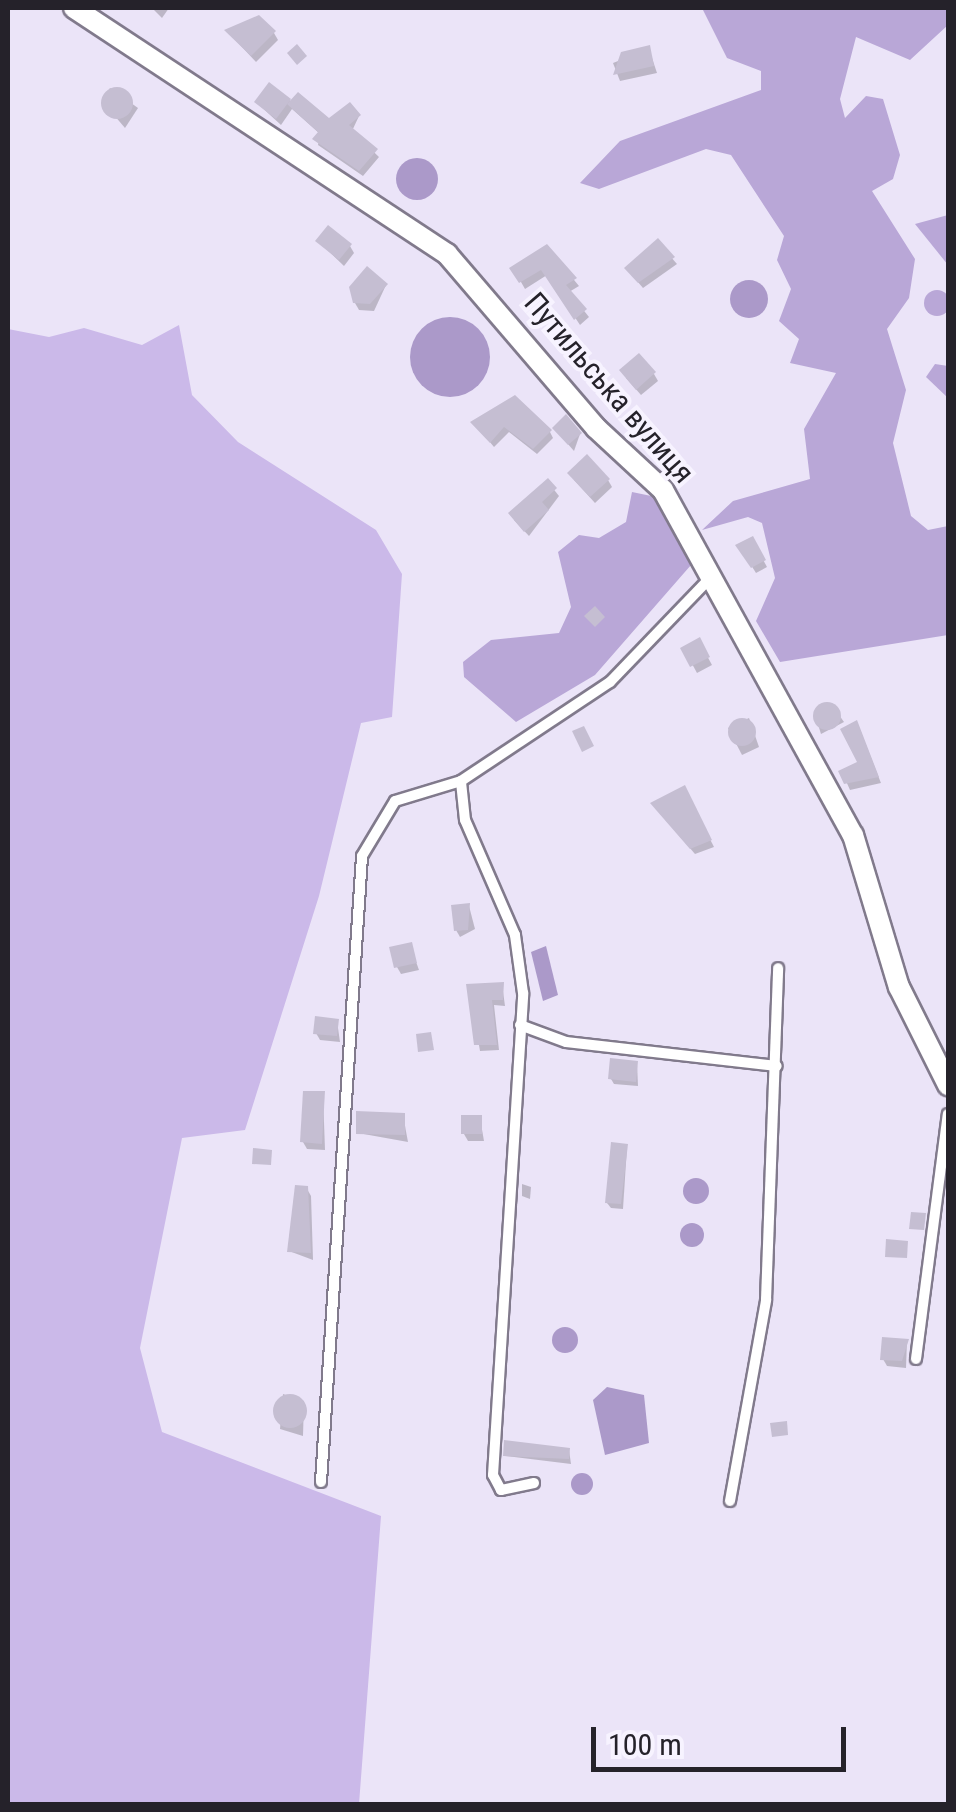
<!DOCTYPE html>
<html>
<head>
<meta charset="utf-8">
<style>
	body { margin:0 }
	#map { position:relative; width:956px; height:1812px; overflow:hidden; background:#ebe4f8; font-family:"Roboto Condensed",sans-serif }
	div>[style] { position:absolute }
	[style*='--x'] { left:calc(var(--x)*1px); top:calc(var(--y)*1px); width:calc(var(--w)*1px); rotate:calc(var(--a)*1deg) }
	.green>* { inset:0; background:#cbb9e9 }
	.forest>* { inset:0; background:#b9a7d7 }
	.round { border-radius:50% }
	.water>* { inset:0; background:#ab99c9 }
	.shadow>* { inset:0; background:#0003 }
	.building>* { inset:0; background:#c5bed2 }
	.roads { filter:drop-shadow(2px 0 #817a8c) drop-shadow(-2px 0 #817a8c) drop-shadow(0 2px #817a8c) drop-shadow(0 -2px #817a8c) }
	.service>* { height:10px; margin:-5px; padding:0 5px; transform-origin:5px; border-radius:5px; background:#fff }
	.minor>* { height:20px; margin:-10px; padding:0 10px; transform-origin:10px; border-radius:10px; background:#fff }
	span { translate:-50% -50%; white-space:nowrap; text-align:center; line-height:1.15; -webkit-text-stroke:8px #f7f3ff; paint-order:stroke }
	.street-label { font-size:30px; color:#25222a }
	.frame { position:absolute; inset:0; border:10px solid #25222a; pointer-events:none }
	.scale { position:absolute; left:591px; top:1727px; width:255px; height:45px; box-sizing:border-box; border:5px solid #25222a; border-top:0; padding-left:12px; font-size:30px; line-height:35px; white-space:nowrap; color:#25222a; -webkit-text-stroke:8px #f7f3ff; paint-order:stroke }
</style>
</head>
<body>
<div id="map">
	<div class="green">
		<i style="clip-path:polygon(179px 325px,192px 395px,238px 442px,376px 530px,402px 574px,392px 717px,361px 723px,319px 896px,245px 1130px,182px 1138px,140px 1348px,162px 1432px,381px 1516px,359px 1804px,8px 1804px,8px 329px,49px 337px,84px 328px,142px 345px)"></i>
	</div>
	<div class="forest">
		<i style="clip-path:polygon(702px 8px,948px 8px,948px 25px,910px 60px,856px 37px,840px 99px,845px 118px,866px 96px,883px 99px,900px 155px,893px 179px,872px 191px,915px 259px,909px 298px,887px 329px,906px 390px,893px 443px,911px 516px,928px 530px,948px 526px,948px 635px,780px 662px,756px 621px,775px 578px,762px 523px,748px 517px,702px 530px,733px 501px,810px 479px,804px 429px,836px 373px,790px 363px,799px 339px,779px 321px,791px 289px,777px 260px,784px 236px,731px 155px,706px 149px,599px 189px,580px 183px,620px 141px,761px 90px,761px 71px,727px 58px)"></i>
		<i style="clip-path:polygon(948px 215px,948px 265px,915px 224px)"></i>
		<i class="round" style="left:924px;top:290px;width:26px;height:26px"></i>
		<i style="clip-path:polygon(935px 364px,948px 366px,948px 398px,926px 377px)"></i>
		<i style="clip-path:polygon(632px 492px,656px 497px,691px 565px,595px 675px,516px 722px,464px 677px,463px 662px,491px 640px,559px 633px,571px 607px,558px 552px,579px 535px,599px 538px,626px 522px)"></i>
	</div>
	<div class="water">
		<i class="round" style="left:396px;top:158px;width:42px;height:42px"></i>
		<i class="round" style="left:730px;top:280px;width:38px;height:38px"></i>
		<i class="round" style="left:410px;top:317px;width:80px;height:80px"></i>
		<i style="clip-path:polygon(546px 946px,558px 995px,543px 1001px,531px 952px)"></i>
		<i class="round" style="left:683px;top:1178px;width:26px;height:26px"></i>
		<i class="round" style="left:680px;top:1223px;width:24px;height:24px"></i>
		<i class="round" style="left:552px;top:1327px;width:26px;height:26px"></i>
		<i style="clip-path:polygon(607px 1387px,644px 1395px,649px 1443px,605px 1455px,593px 1400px)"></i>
		<i class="round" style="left:571px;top:1473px;width:22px;height:22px"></i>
	</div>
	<div class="shadow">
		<i style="clip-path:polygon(152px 8px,169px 8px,162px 18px)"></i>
		<i style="clip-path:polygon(227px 31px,274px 33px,278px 40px,256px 62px)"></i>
		<i style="clip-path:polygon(649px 49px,657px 73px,620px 81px,613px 63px)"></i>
		<i style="clip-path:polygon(110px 88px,138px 108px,125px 128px,102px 101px)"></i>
		<i style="clip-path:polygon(289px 100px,328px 122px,359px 116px,352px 131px,379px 157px,363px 176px,318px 145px,320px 134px,292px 109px,281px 125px,257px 103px)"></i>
		<i style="clip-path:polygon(318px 241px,350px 246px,354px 253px,344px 266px)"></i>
		<i style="clip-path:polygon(657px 241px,677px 264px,643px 288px,631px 274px)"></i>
		<i style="clip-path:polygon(547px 247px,579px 286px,569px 292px,589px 317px,580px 325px,547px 275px,525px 289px,513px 268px)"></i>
		<i style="clip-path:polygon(386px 285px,374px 311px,359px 310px,355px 303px)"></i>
		<i style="clip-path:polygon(654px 374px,658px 381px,641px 395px,626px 378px)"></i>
		<i style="clip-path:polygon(474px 423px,550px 432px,553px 438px,537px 454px,509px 432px,494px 447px)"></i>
		<i style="clip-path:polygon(580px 434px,574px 451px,560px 435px)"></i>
		<i style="clip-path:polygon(574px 480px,608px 480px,612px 487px,595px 503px)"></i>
		<i style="clip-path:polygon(547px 481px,559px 496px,529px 536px,514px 520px)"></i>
		<i style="clip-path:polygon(752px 539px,767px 567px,756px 573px,739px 546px)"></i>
		<i style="clip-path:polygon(699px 641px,712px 665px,697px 673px,684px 649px)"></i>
		<i style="clip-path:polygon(832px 705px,844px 722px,821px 734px,816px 718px)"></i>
		<i style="clip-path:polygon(749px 718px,759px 747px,742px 755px,728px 728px)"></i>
		<i style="clip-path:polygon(860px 730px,881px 783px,850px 790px,842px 772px,861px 764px)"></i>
		<i style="clip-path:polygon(684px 788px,714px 847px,695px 854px,657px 810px)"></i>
		<i style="clip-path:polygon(469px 906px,475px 929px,460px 937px,456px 930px)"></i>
		<i style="clip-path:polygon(410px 945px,419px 970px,401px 974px,397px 967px)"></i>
		<i style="clip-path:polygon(502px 984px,505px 1006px,494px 1005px,499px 1050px,480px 1051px,469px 987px)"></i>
		<i style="clip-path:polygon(337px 1021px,340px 1042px,320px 1040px,316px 1033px)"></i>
		<i style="clip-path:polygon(637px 1063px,638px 1086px,614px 1084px,611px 1079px)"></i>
		<i style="clip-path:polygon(323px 1094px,325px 1150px,307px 1149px,303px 1142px)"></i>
		<i style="clip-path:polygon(403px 1115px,408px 1142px,358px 1133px)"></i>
		<i style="clip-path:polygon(480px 1118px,484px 1141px,468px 1141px,464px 1134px)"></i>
		<i style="clip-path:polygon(627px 1147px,623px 1209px,611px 1208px,607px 1203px)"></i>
		<i style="clip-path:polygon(522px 1184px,531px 1187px,530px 1199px,522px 1196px)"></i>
		<i style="clip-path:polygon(307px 1189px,311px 1196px,313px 1260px,289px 1251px)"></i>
		<i style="clip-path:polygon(907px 1341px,906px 1368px,887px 1366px,883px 1359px)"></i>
		<i style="clip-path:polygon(283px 1394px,304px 1401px,303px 1436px,280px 1429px)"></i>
		<i style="clip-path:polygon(569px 1450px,571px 1464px,505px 1456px)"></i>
	</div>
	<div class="building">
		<i style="clip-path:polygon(259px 15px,276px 31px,251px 56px,224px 30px)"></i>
		<i style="clip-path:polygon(297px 44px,307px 56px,297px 65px,287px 53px)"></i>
		<i style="clip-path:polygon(650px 45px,654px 66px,613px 75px,621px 52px)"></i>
		<i style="clip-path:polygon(269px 82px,291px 99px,276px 119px,254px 102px)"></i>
		<i class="round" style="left:101px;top:87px;width:32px;height:32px"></i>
		<i style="clip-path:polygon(298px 92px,329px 118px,350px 102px,361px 115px,349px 125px,378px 149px,359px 171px,312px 139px,318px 132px,287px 104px)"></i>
		<i style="clip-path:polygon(328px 225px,352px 244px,339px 260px,315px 241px)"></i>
		<i style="clip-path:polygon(658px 238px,675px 257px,638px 283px,624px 268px)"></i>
		<i style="clip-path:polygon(547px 244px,577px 278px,566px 285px,587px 309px,574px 320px,541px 270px,519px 283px,509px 268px)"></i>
		<i style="clip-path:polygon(367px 266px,388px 284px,370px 304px,353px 303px,349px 287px)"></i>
		<i style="clip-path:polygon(639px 353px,656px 372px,636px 390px,619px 370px)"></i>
		<i style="clip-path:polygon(515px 395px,552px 430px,533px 449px,504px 427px,490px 443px,470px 422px)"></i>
		<i style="clip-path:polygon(566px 414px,582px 433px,568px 445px,552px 428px)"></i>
		<i style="clip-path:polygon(587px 454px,610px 479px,590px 497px,567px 473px)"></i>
		<i style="clip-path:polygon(548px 478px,557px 488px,542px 502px,549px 510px,524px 532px,508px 513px)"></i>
		<i style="clip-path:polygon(753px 536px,766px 560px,751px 568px,735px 545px)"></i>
		<i style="clip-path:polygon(595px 606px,605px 617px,595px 627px,584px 616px)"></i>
		<i style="clip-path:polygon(700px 637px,710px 657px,690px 667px,680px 648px)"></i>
		<i class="round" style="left:813px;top:702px;width:28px;height:28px"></i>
		<i class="round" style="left:728px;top:718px;width:28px;height:28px"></i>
		<i style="clip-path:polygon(857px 720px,879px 777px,844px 784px,838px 771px,857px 762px,840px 729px)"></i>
		<i style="clip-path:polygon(584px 726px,594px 746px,582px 752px,572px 731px)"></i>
		<i style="clip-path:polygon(685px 785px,712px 840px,690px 849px,650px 803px)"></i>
		<i style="clip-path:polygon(470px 903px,468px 930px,454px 931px,451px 905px)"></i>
		<i style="clip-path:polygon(412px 942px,417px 963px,394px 968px,389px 947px)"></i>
		<i style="clip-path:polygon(504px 982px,503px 1000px,492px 1000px,497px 1045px,474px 1045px,466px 984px)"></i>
		<i style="clip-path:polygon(315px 1016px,339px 1019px,337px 1036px,313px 1034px)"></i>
		<i style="clip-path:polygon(431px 1032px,434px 1050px,418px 1052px,416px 1034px)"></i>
		<i style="clip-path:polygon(610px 1058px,638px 1061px,636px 1082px,608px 1079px)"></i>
		<i style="clip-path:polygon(303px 1091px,325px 1091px,322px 1144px,300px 1142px)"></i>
		<i style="clip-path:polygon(356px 1111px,405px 1113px,405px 1135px,356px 1134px)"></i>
		<i style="clip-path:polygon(461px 1115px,482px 1115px,482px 1134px,461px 1134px)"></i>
		<i style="clip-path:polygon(611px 1142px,628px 1144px,621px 1204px,605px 1203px)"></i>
		<i style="clip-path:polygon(253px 1148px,272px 1150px,271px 1165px,252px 1164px)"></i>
		<i style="clip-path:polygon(295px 1185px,308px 1186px,311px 1253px,287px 1252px)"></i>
		<i style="clip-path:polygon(911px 1212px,926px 1213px,924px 1230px,909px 1229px)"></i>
		<i style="clip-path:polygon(886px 1239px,908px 1241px,907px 1258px,885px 1257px)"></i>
		<i style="clip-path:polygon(882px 1337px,909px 1339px,902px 1361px,880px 1360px)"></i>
		<i class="round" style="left:273px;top:1394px;width:34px;height:34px"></i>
		<i style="clip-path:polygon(787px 1421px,788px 1435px,772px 1437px,770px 1423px)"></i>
		<i style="clip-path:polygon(504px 1440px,570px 1448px,569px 1459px,503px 1456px)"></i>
	</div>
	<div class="roads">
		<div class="service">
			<i style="--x:520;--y:1025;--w:49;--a:20.3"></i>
			<i style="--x:566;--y:1042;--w:212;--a:6.5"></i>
			<i style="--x:916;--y:1359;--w:247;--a:-82.6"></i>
			<i style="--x:321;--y:1482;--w:627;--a:-86.25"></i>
			<i style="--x:362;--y:856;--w:64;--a:-59"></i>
			<i style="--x:395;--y:801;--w:69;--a:-16.9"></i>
			<i style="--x:534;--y:1483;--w:34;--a:168"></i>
			<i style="--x:501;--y:1490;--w:17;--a:-118"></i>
			<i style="--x:493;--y:1475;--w:483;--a:-86.4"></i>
			<i style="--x:523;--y:993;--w:59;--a:-97.9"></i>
			<i style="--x:515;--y:935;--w:125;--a:-113.5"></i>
			<i style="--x:465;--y:820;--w:39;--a:-96"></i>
			<i style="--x:461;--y:781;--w:179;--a:-33.6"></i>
			<i style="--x:610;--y:682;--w:147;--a:-46.1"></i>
			<i style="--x:730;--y:1501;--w:204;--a:-79.8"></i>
			<i style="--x:766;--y:1300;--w:332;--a:-87.9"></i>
		</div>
		<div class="minor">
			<i style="--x:74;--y:8;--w:447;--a:33.4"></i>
			<i style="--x:447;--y:254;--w:229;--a:49.4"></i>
			<i style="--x:596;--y:428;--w:91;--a:42.8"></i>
			<i style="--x:663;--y:490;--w:394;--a:61.2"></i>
			<i style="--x:853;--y:835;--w:159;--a:73.2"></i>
			<i style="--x:899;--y:987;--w:110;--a:63.4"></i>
		</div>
	</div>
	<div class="street-label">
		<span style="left:609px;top:388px;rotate:49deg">Путильська вулиця</span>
	</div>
	<div class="frame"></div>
	<div class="scale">100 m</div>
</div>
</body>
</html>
